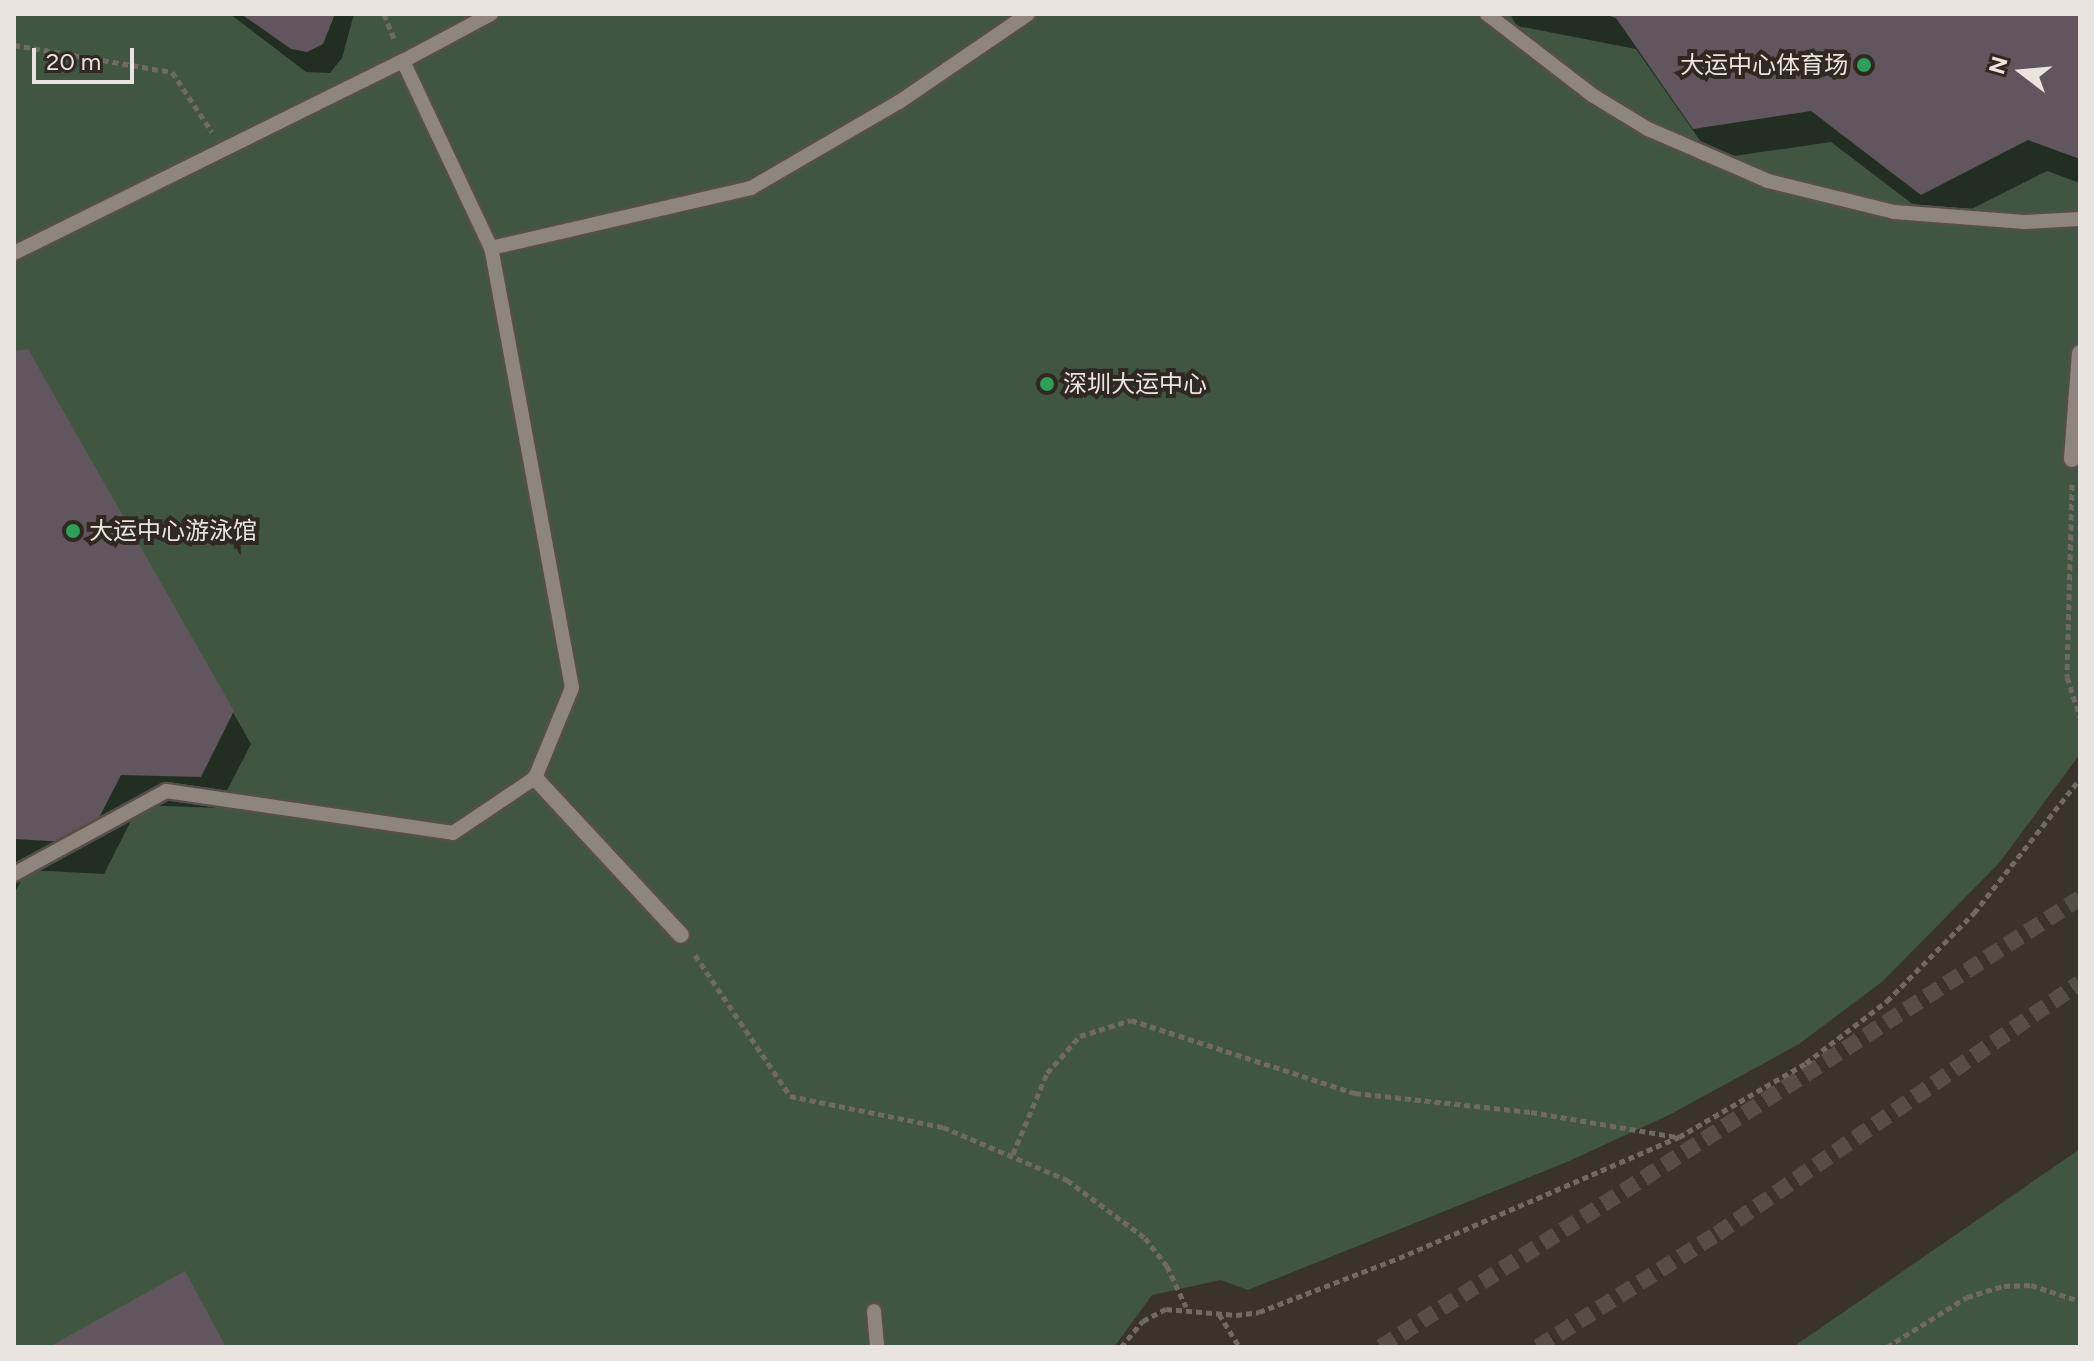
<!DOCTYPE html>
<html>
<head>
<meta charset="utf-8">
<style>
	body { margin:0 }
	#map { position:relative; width:2094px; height:1361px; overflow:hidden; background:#3a332a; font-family:Figtree,"Noto Sans SC",sans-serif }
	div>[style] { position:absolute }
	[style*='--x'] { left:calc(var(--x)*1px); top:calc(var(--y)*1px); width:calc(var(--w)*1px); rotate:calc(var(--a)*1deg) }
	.green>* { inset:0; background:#405641 }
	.shadow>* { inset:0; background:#0007 }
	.building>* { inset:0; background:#61565e }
	.secondary-tunnel>* { height:16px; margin-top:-8px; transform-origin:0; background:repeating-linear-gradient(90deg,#544e45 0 16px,transparent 0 24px) }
	.path>* { height:5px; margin-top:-2.5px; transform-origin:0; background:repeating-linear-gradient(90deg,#716a63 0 6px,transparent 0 10px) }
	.roads { filter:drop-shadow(2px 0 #564f48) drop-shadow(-2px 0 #564f48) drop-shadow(0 2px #564f48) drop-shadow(0 -2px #564f48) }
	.lane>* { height:14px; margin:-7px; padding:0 7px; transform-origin:7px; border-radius:7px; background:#8e867c }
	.street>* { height:16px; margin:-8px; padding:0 8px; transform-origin:8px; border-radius:8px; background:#8e867c }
	.dots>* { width:22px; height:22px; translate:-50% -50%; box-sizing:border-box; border:4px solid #302921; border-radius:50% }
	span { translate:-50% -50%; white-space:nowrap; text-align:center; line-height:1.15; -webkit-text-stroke:8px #302921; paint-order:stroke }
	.poi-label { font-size:24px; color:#e9e4df }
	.right { translate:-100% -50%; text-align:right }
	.left { translate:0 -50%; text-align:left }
	.frame { position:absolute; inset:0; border:16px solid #e9e4df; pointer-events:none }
	.north { position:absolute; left:1982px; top:32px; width:80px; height:80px; -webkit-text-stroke:6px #302921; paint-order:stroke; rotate:286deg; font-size:22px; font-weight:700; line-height:32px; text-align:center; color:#e9e4df }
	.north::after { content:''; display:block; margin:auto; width:28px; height:36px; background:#e9e4df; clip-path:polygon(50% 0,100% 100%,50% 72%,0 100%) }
	.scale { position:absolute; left:32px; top:48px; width:102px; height:36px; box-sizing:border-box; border:4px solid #e9e4df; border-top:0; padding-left:10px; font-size:24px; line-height:28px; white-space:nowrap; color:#e9e4df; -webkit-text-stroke:6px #302921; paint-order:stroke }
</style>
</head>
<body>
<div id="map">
	<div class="green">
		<i style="clip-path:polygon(14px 14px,2080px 14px,2080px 754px,1999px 863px,1883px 981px,1799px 1044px,1669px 1115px,1567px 1162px,1248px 1290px,1221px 1280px,1152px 1295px,1114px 1347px,14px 1347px)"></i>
		<i style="clip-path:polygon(2080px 1149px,2080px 1347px,1793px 1347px)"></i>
	</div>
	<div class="shadow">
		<i style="clip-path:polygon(230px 14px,354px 14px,342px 58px,330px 73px,306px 72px)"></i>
		<i style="clip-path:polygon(1510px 14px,2080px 14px,2080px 183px,2047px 171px,1940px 225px,1831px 142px,1713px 159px,1636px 49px,1517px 26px)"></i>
		<i style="clip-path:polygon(27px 351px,251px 744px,218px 808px,139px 805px,104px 874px,27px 870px,14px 894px,14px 353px)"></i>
	</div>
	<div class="building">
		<i style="clip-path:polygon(241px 14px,335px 14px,323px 44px,307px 52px,291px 49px)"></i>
		<i style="clip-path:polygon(1603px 14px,2080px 14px,2080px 159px,2028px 140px,1921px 195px,1811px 111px,1693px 129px,1616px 18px)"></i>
		<i style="clip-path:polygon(28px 349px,234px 711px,201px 777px,121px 775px,86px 843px,14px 839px,14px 351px)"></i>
		<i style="clip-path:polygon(185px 1271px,226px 1347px,49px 1347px)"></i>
	</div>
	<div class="secondary-tunnel">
		<i style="--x:1381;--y:1347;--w:831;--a:-32.71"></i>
		<i style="--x:1538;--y:1347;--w:212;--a:-32.3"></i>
		<i style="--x:1717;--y:1234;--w:441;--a:-34.7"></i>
	</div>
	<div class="path">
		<i style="--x:384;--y:14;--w:27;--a:68"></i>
		<i style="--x:14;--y:45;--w:160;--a:9.7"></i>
		<i style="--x:172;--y:72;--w:72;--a:56.3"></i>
		<i style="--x:2072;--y:484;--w:193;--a:91.5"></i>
		<i style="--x:2067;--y:677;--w:42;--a:72"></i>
		<i style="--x:695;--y:955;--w:170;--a:56"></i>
		<i style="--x:790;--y:1096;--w:156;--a:11.5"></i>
		<i style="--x:943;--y:1127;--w:135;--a:23.1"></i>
		<i style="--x:1067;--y:1180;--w:97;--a:36.6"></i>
		<i style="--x:1145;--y:1238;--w:36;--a:52"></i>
		<i style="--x:1167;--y:1266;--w:45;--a:65.1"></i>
		<i style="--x:1013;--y:1154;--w:88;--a:-67.2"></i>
		<i style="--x:1047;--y:1073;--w:50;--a:-48.3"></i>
		<i style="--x:1080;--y:1036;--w:53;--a:-17.4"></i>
		<i style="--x:1131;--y:1020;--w:236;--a:18.1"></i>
		<i style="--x:1355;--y:1093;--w:177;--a:6.2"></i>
		<i style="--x:1531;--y:1112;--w:149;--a:9.7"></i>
		<i style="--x:1219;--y:1314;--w:39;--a:58"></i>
		<i style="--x:1121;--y:1347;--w:34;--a:-50"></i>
		<i style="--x:1143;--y:1321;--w:26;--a:-28"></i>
		<i style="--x:1166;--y:1309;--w:70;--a:4.9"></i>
		<i style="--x:1236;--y:1315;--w:23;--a:-7"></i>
		<i style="--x:1259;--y:1312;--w:150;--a:-21.1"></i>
		<i style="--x:1399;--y:1258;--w:305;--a:-23.4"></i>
		<i style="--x:1679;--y:1137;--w:147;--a:-30.2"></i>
		<i style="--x:1806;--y:1063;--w:102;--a:-37.4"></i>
		<i style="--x:1887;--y:1001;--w:124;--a:-45.3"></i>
		<i style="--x:1974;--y:913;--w:171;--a:-51.7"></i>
		<i style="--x:1887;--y:1347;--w:94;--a:-32"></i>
		<i style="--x:1967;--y:1297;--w:39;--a:-17"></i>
		<i style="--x:2004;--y:1286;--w:27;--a:-2"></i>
		<i style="--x:2031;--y:1285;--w:52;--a:18.1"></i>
	</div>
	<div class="roads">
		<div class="lane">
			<i style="--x:1487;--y:14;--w:133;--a:37.6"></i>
			<i style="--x:1592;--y:95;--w:66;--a:31.3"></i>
			<i style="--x:1648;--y:129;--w:131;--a:23.4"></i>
			<i style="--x:1768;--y:181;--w:130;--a:13.8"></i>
			<i style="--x:1894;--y:212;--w:131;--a:4.4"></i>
			<i style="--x:2025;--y:222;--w:55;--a:-3.1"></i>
			<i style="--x:491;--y:248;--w:267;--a:-13"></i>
			<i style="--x:751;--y:188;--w:171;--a:-30.2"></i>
			<i style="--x:899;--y:102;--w:156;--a:-34.3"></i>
			<i style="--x:14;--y:253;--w:434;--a:-26.3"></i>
			<i style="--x:14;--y:874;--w:173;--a:-28.6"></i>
			<i style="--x:166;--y:791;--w:290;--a:8.3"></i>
			<i style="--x:453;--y:833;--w:99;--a:-33.9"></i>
			<i style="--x:535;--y:778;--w:97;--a:-67.7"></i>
			<i style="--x:572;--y:688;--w:447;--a:-100.4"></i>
			<i style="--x:491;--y:248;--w:207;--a:-115.2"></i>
			<i style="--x:403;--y:61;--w:100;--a:-28.1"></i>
			<i style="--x:874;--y:1311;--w:36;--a:85"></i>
		</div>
		<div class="street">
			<i style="--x:2072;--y:459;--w:106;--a:-85.7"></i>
			<i style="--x:535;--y:778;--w:214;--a:47.1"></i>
		</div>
	</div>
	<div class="dots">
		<i style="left:1864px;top:65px;background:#2e9e5b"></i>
		<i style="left:1047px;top:384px;background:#2e9e5b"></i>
		<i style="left:73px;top:531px;background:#2e9e5b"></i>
	</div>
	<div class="poi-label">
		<span class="right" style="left:1848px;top:65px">大运中心体育场</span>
		<span class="left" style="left:1063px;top:384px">深圳大运中心</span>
		<span class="left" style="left:89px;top:531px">大运中心游泳馆</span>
	</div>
	<div class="frame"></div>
	<div class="north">N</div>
	<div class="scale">20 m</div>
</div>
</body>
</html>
